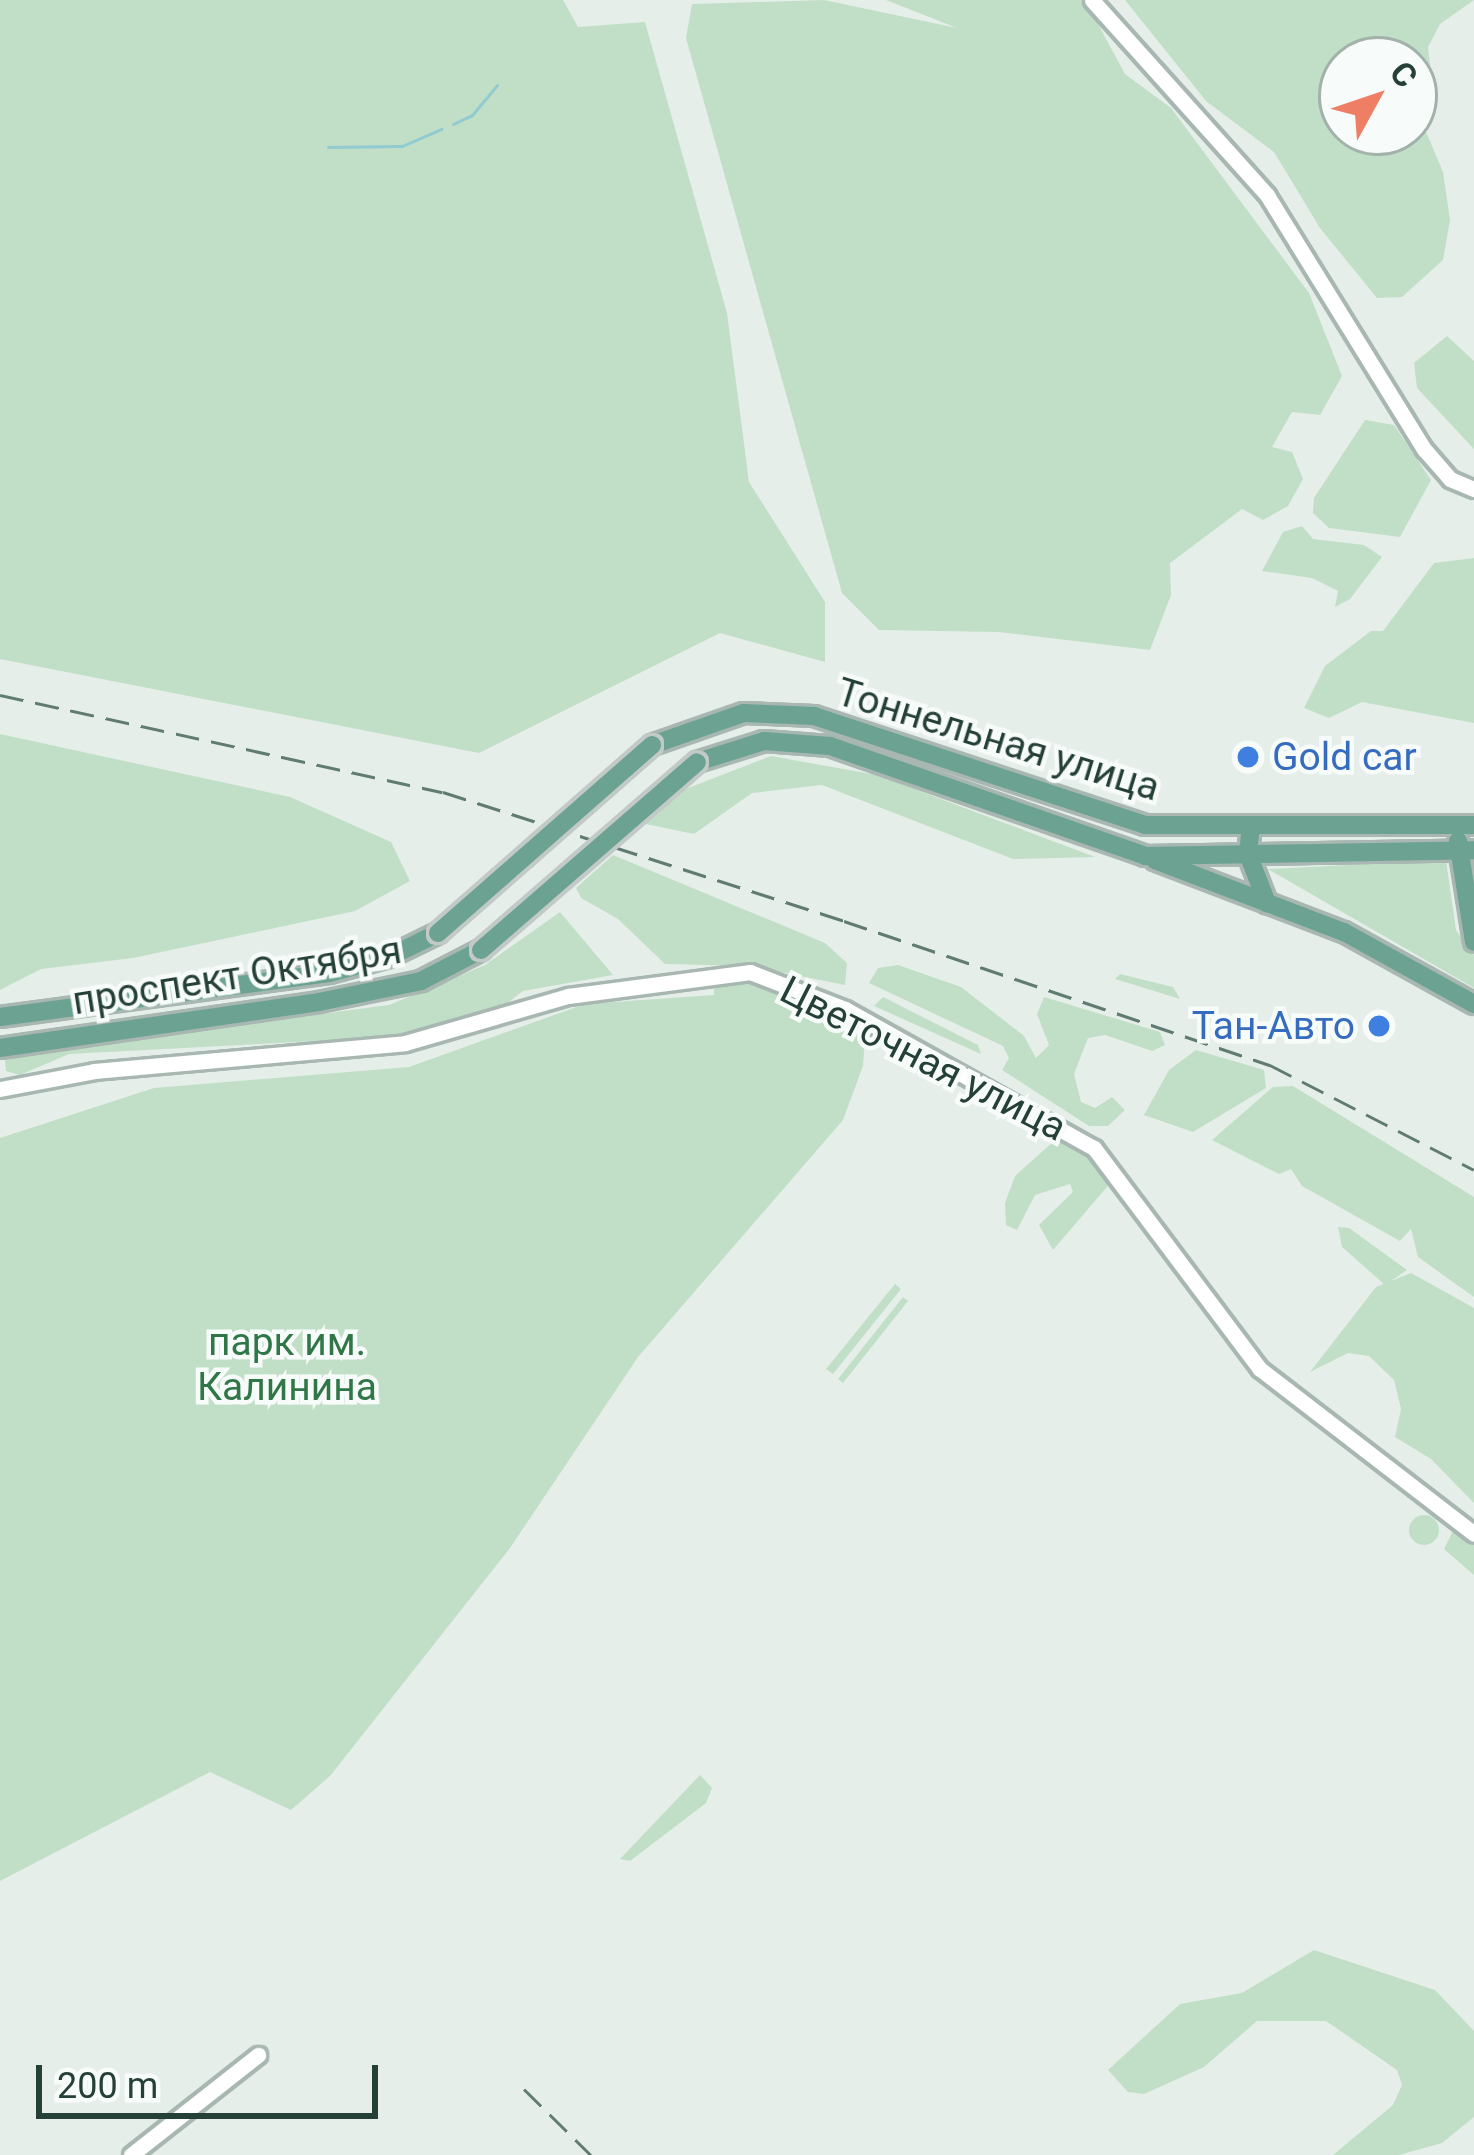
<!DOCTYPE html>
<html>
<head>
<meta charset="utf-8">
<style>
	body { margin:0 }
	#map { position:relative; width:1474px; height:2155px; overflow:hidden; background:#e6eeea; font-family:Roboto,sans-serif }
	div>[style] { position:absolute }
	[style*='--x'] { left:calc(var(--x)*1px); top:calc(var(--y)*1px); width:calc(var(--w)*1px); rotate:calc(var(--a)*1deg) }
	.green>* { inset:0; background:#c0dfc6 }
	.round { border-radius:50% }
	.stream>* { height:3px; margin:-1.5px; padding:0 1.5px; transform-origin:1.5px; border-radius:1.5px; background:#90cbd1 }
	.roads { filter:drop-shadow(3px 0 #a8b7b1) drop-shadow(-3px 0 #a8b7b1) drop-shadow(0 3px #a8b7b1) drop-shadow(0 -3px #a8b7b1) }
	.minor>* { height:15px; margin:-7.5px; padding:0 7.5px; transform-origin:7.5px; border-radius:7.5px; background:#fff }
	.major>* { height:18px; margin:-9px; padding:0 9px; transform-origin:9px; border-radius:9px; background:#6ca291 }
	.rail>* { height:3px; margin-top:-1.5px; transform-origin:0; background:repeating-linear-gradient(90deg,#607c72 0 24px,transparent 0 36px) }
	.bridges { filter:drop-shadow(3px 0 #c2cac7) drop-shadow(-3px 0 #c2cac7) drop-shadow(0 3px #c2cac7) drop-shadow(0 -3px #c2cac7) }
	.major-bridge>* { height:18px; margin:-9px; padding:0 9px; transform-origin:9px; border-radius:9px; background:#6ca291 }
	.dots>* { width:33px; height:33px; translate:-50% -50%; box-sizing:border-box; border:6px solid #f7fbf9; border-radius:50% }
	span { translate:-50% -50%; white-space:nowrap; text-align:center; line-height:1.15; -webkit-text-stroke:9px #f7fbf9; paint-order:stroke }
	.street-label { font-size:39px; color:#254137 }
	.shop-label { font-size:39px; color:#366cbe }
	.left { translate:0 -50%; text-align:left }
	.right { translate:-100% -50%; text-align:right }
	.park-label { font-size:39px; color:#307747 }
	.north { position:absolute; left:1318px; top:36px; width:120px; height:120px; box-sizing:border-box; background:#f7fbf9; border:3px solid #a3b1ab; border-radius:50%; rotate:50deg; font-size:33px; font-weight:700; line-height:48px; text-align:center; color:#254137 }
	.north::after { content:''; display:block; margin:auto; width:42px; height:54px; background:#ee7e64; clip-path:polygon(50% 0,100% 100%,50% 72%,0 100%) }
	.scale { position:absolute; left:36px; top:2065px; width:342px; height:54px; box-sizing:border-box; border:6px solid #254137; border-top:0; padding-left:15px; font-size:36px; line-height:42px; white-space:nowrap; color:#254137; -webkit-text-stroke:9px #f7fbf9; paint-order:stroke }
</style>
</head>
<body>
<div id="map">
	<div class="green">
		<i style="clip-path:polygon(0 0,563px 0,578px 27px,645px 22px,727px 313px,749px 482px,825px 602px,825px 662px,720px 633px,479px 753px,0 659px)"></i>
		<i style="clip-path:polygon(824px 0,957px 28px,886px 0,1085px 0,1125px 74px,1171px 108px,1309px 293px,1342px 376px,1320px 415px,1292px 412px,1272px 447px,1292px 452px,1303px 479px,1288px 506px,1263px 520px,1242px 509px,1170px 563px,1171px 595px,1150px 650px,999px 632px,879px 630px,842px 593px,686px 38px,692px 4px)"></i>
		<i style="clip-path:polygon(evenodd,1125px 0,1474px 0,1440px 24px,1428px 47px,1435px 106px,1424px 127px,1443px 172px,1450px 220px,1443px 260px,1402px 297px,1377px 298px,1320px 228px,1274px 152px,1206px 101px,1125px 0,1342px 60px,1414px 60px,1414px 132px,1342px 132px,1342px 60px)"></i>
		<i style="clip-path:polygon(1447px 336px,1474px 361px,1474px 449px,1417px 388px,1414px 363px)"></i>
		<i style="clip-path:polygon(1365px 420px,1394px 425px,1431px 480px,1400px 537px,1329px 528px,1313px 513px,1314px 498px)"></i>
		<i style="clip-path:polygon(1302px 526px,1313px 539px,1364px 545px,1382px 557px,1350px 599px,1335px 607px,1338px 591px,1312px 578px,1262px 571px,1283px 532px)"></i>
		<i style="clip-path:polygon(1474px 558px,1474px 723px,1362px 702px,1329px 718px,1304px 708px,1325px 666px,1371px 631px,1383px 631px,1434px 563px)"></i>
		<i style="clip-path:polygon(0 734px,290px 797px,391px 842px,410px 881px,355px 911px,133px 958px,41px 969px,0 990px)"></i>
		<i style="clip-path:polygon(771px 756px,877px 775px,1095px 857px,1013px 859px,822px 785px,752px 793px,694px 834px,641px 823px,683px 790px)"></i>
		<i style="clip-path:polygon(613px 855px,825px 943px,847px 963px,845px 985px,749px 966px,665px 964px,618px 919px,581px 898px,576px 888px)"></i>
		<i style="clip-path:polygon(1446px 860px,1456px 930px,1474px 955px,1474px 988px,1268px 869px)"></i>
		<i style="clip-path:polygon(560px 912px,613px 975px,523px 991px,501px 1008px,412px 1036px,69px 1054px,20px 1075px,6px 1071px,5px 1060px,71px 1047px,389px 1005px,485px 965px)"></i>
		<i style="clip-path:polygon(898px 965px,961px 987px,1024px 1036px,1036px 1058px,1049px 1045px,1037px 1014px,1044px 997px,1160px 1032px,1165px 1045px,1152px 1051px,1105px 1035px,1088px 1038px,1074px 1074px,1081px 1102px,1095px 1108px,1112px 1097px,1125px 1110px,1108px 1126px,1089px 1126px,1002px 1070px,1009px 1058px,1003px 1046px,869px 983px,878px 968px)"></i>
		<i style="clip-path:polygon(1120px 974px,1173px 987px,1180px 999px,1115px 979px)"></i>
		<i style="clip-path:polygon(753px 980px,866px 1025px,863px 1066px,843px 1120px,638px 1357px,510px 1548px,330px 1776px,291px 1810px,210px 1772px,0 1881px,0 1138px,154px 1088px,409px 1067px,585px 1004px,714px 995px,714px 983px)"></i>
		<i style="clip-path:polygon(883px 997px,978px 1045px,981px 1054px,874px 1006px)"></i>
		<i style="clip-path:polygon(1196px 1050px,1264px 1070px,1266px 1088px,1193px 1132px,1144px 1115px,1169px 1070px)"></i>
		<i style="clip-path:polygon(1293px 1086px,1474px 1197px,1474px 1297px,1418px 1257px,1411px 1229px,1400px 1241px,1302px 1186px,1291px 1169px,1279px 1174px,1212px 1140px,1273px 1087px)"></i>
		<i style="clip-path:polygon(1062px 1134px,1112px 1181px,1053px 1250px,1039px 1225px,1073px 1192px,1070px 1184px,1035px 1195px,1017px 1230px,1006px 1225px,1005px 1203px,1015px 1176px)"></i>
		<i style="clip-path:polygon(1338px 1227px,1349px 1228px,1407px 1270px,1385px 1285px,1342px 1247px)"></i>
		<i style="clip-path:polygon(1411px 1273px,1474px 1308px,1474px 1503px,1431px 1459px,1395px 1437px,1401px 1409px,1394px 1380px,1369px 1356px,1348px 1353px,1310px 1372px,1376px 1287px)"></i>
		<i style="clip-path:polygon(895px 1284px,901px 1289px,833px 1374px,826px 1369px)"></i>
		<i style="clip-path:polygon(903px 1297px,908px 1301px,843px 1383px,838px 1379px)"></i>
		<i class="round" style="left:1409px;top:1515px;width:30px;height:30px"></i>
		<i style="clip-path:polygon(1454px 1529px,1474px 1542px,1474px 1575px,1444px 1549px)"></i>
		<i style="clip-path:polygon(700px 1775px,712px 1788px,706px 1803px,630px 1861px,620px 1859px)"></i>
		<i style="clip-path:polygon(1314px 1950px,1435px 1990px,1474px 2031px,1474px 2117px,1442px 2143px,1399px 2155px,1333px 2155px,1393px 2105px,1402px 2085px,1397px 2070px,1326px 2021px,1257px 2021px,1204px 2067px,1144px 2094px,1128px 2092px,1108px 2070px,1180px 2004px,1242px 1993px)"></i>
	</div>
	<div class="stream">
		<i style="--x:453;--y:124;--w:21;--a:-25"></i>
		<i style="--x:472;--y:115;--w:39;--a:-50"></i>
		<i style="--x:328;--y:147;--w:74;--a:-0.8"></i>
		<i style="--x:402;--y:146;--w:43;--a:-23.6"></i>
	</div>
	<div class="roads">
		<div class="minor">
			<i style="--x:1092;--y:0;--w:262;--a:48.1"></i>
			<i style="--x:1267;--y:195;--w:299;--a:58.3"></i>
			<i style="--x:1424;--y:449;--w:40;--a:49"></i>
			<i style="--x:1450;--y:479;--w:26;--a:23"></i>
			<i style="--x:0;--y:1089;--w:96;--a:-10.8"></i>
			<i style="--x:94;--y:1071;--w:312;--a:-5.1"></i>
			<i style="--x:405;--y:1043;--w:170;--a:-16.1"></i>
			<i style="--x:568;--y:996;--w:184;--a:-7.5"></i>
			<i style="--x:750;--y:972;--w:102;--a:21.3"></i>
			<i style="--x:845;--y:1009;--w:285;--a:29.2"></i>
			<i style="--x:1094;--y:1148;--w:276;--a:53.1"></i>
			<i style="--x:1260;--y:1369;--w:270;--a:37.6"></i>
			<i style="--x:131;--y:2155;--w:162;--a:-38.2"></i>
		</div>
		<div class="major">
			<i style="--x:652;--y:745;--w:97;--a:-19.2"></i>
			<i style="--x:744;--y:713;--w:70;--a:2.5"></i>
			<i style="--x:814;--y:716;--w:348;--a:18.2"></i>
			<i style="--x:1145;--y:825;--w:329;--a:0"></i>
			<i style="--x:697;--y:762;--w:70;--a:-17.4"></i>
			<i style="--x:764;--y:741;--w:66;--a:4.3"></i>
			<i style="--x:830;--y:746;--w:334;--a:19.2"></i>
			<i style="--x:1145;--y:856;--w:329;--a:-1"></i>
			<i style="--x:1251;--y:825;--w:29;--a:96"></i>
			<i style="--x:1248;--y:854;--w:53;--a:68.8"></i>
			<i style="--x:1458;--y:841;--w:102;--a:81"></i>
			<i style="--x:1155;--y:860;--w:202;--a:20.9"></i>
			<i style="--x:1344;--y:932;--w:149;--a:29"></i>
			<i style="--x:0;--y:1017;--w:332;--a:-7.6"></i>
			<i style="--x:329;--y:973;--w:62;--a:-14.9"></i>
			<i style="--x:389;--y:957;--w:55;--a:-26.1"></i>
			<i style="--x:0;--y:1048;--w:322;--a:-8.2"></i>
			<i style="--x:319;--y:1002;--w:104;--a:-11.6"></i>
			<i style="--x:421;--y:981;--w:68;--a:-27.3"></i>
		</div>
	</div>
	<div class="rail">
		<i style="--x:0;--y:695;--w:453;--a:12.4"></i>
		<i style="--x:443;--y:792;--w:421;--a:17.8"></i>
		<i style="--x:844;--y:921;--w:450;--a:18.7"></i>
		<i style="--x:1270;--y:1065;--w:229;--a:27.2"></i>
		<i style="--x:524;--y:2089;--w:94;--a:44.6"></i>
	</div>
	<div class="bridges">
		<div class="major-bridge">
			<i style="--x:438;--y:933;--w:285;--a:-41.3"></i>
			<i style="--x:481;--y:950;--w:286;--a:-41"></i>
		</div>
	</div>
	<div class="dots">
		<i style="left:1248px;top:757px;background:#3f7fe0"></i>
		<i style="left:1379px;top:1026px;background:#3f7fe0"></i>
	</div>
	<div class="street-label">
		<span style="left:998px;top:740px;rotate:17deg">Тоннельная улица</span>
		<span style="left:237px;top:976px;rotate:-9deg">проспект Октября</span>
		<span style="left:923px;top:1059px;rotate:27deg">Цветочная улица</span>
	</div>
	<div class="shop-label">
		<span class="left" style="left:1272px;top:757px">Gold car</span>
		<span class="right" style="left:1355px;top:1026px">Тан-Авто</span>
	</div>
	<div class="park-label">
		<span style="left:287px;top:1365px">парк им.<br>Калинина</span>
	</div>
	<div class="north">С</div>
	<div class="scale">200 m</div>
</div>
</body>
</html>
